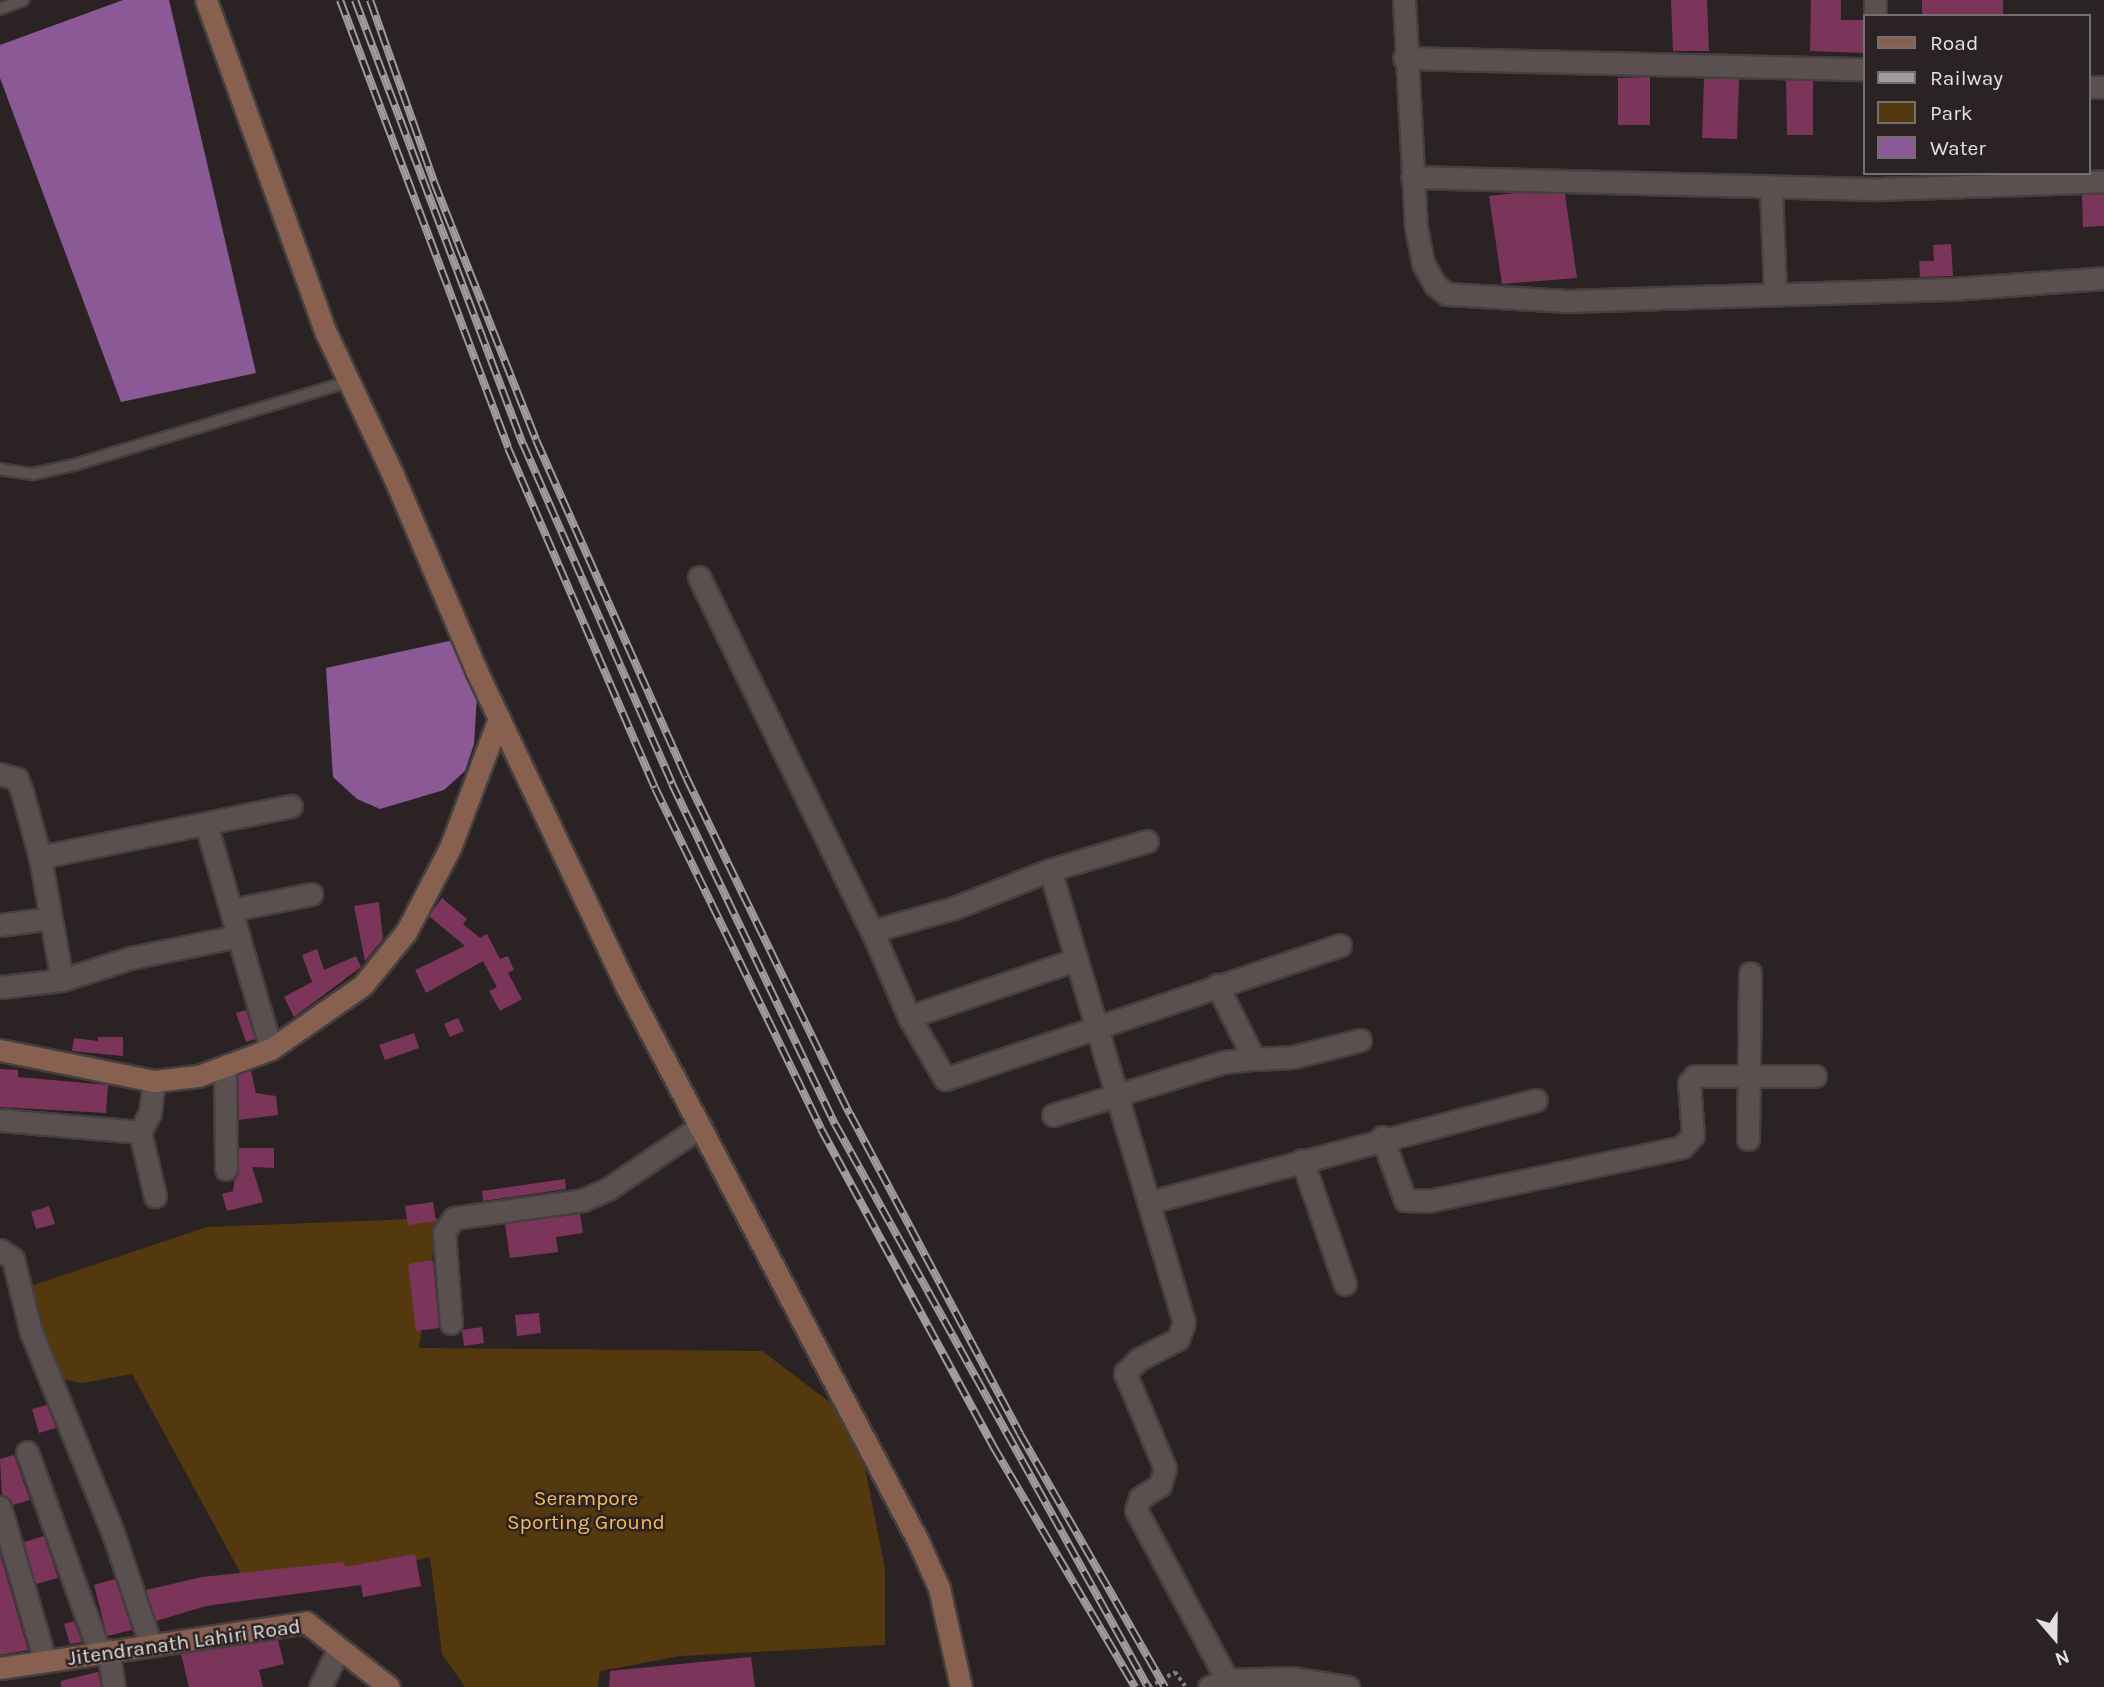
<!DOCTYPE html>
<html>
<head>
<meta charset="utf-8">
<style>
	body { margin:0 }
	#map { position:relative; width:2104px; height:1687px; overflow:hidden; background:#2b2323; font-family:Karla,sans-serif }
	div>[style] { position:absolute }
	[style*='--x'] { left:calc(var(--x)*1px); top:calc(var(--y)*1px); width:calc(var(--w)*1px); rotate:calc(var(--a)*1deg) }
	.green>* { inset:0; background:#53390d }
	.water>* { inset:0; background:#8b5995 }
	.building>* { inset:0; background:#7b355a }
	.path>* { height:3.5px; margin-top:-1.75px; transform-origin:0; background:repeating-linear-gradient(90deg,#878080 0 3.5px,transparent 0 7px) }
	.roads { filter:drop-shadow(2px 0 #463f3f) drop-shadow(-2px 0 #463f3f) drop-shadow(0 2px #463f3f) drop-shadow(0 -2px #463f3f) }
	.lane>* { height:10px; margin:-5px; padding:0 5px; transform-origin:5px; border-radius:5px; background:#5a5050 }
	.street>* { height:21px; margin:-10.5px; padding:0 10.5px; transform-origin:10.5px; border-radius:10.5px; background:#5a5050 }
	.secondary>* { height:21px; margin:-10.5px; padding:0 10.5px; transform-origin:10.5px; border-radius:10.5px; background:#876050 }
	.rail>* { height:8px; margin-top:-4px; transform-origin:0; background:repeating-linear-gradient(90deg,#2b2323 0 16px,#a29b9b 0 32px); box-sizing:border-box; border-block:2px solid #a29b9b }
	span { translate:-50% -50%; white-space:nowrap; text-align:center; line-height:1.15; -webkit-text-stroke:5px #2b2323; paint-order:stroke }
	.park-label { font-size:21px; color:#f9b955 }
	.street-label { font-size:21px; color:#e5dfdf }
	.legend { position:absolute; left:1863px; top:14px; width:228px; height:161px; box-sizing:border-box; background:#2b2323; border:2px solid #756e6e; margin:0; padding:9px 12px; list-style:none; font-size:21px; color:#e5dfdf }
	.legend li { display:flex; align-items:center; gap:14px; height:35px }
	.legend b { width:35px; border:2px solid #756e6e }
	.north { position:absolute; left:2020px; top:1603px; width:70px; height:70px; -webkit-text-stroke:5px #2b2323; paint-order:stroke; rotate:160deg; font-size:19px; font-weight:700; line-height:28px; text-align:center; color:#e5dfdf }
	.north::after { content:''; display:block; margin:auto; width:24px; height:32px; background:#e5dfdf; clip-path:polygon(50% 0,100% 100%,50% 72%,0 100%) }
</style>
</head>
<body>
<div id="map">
	<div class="green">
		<i style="clip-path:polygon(438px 1218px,419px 1348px,762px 1351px,856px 1422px,885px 1569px,885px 1645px,680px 1656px,600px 1671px,598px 1687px,465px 1687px,442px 1654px,430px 1557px,382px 1569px,247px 1585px,132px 1374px,82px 1383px,37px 1374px,31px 1286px,207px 1227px)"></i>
	</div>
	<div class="water">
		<i style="clip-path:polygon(123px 0,169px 0,256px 373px,121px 402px,0 78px,0 45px)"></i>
		<i style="clip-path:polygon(449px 641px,464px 650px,478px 680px,474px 744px,465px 771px,444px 790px,380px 809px,357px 799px,333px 777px,326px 668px)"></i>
	</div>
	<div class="building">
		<i style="clip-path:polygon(1671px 0,1707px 0,1709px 51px,1673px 51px)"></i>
		<i style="clip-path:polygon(1811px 0,1841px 0,1841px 20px,1863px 20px,1864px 53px,1810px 51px)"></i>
		<i style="clip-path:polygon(1922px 0,2003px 0,2003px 16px,1922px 16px)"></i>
		<i style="clip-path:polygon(1650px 77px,1650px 125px,1618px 125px,1618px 78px)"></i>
		<i style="clip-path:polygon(1704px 78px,1739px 79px,1737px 139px,1702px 138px)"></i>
		<i style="clip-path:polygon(1786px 80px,1813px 81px,1813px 135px,1787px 135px)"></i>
		<i style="clip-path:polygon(1515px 193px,1565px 194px,1577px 278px,1502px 284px,1489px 196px)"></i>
		<i style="clip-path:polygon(2104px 194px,2104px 226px,2083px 227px,2082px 195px)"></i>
		<i style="clip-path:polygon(1951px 244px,1953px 276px,1920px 277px,1919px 261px,1934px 261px,1933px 245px)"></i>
		<i style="clip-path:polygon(442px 898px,467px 919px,463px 924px,480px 938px,487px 934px,500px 959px,508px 956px,514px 970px,508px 973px,522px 999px,500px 1011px,489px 991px,497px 987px,483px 961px,426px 993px,415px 970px,465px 946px,429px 916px)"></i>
		<i style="clip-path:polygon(379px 902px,383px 939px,365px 961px,354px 906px)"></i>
		<i style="clip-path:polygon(317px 949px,324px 970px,356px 956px,361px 967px,294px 1017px,284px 997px,312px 982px,302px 955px)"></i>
		<i style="clip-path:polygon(246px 1010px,255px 1039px,246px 1042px,236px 1013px)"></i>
		<i style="clip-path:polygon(458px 1018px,464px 1031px,450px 1037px,444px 1024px)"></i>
		<i style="clip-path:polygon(414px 1033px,419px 1048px,385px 1060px,379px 1045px)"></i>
		<i style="clip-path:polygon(98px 1037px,123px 1037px,123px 1056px,72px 1051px,74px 1038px,98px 1041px)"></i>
		<i style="clip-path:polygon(0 1069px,18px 1070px,18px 1077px,108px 1085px,106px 1113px,0 1107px)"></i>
		<i style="clip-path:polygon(251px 1071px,256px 1093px,276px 1096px,278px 1115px,239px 1120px,238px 1075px)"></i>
		<i style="clip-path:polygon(239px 1148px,274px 1148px,274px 1168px,252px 1167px,263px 1202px,227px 1211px,222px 1194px,233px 1191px)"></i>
		<i style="clip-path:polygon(565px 1179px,566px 1189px,483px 1201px,482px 1191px)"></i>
		<i style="clip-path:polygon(433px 1202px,436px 1221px,408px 1225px,405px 1206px)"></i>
		<i style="clip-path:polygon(49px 1206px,55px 1224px,36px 1229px,31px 1212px)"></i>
		<i style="clip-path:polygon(580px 1214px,583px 1233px,556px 1237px,558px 1252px,510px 1258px,505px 1224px)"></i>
		<i style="clip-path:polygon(433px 1260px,439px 1328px,416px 1331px,408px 1264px)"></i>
		<i style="clip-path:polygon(539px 1313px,541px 1333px,517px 1336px,515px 1315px)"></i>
		<i style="clip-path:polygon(482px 1327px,484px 1343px,464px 1346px,462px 1330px)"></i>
		<i style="clip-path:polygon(47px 1405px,56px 1428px,39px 1433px,32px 1409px)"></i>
		<i style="clip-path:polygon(14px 1455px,30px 1500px,13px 1505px,2px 1494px,0 1459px)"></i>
		<i style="clip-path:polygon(44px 1536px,58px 1578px,36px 1584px,24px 1542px)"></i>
		<i style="clip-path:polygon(0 1554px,28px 1650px,0 1655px)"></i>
		<i style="clip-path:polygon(415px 1554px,421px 1586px,363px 1597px,361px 1585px,206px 1606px,156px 1621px,146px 1590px,202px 1577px,344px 1562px,345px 1567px)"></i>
		<i style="clip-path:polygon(115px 1579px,132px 1630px,107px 1636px,94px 1585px)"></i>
		<i style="clip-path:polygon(74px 1621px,82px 1642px,70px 1644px,64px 1624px)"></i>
		<i style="clip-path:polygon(278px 1640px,284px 1664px,259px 1670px,263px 1687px,189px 1687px,181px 1654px)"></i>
		<i style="clip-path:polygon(751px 1657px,755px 1687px,609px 1687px,610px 1671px)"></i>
		<i style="clip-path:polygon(98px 1672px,101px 1687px,61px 1687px,61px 1681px)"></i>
	</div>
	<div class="path">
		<i style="--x:1149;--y:1687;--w:30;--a:-30"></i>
		<i style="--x:1175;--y:1672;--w:19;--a:54"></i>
	</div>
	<div class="roads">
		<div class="lane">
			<i style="--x:0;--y:9;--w:25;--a:-21"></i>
			<i style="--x:0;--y:469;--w:33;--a:9"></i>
			<i style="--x:33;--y:474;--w:42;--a:-12.4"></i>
			<i style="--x:74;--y:465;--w:289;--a:-16.9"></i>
		</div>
		<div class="street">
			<i style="--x:1404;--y:0;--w:227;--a:87"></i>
			<i style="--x:1416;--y:227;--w:37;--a:79"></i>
			<i style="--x:1423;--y:263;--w:25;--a:61"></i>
			<i style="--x:1435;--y:285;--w:15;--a:37"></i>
			<i style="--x:1447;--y:294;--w:121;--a:3.3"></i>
			<i style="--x:1568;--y:301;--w:384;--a:-1.8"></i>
			<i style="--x:1952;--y:289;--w:152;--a:-4.1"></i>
			<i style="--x:1875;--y:0;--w:16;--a:90"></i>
			<i style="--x:1404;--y:58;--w:460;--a:1.4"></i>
			<i style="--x:2088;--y:87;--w:16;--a:0"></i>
			<i style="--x:1412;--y:177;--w:467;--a:1.5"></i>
			<i style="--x:1879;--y:189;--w:225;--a:-2"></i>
			<i style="--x:1771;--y:188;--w:106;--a:87.8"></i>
			<i style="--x:699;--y:577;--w:394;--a:64"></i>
			<i style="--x:872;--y:931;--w:94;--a:66.7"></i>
			<i style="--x:909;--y:1017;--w:72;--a:59.9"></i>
			<i style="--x:945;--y:1079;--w:417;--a:-18.7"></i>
			<i style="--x:0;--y:774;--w:18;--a:16"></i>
			<i style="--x:17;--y:779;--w:14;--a:69"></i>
			<i style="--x:22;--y:792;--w:67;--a:74.5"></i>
			<i style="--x:40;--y:857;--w:125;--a:79.9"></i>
			<i style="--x:206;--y:824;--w:234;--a:73.9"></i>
			<i style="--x:40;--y:857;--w:256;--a:-11.5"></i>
			<i style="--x:1050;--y:870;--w:101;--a:-16.6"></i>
			<i style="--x:231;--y:910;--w:82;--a:-11.3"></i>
			<i style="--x:0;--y:925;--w:51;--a:-7.8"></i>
			<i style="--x:872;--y:931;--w:85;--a:-15.7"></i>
			<i style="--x:954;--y:908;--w:103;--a:-21.6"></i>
			<i style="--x:1050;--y:870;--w:471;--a:73.5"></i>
			<i style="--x:1184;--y:1322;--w:18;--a:109"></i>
			<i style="--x:1178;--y:1339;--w:44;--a:152.9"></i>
			<i style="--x:1139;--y:1359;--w:20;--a:135"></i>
			<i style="--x:1125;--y:1373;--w:103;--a:67.2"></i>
			<i style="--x:1165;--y:1468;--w:18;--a:106"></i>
			<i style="--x:1160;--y:1485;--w:24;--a:147"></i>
			<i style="--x:1140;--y:1498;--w:13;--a:108"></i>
			<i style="--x:1136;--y:1510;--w:193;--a:61.8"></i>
			<i style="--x:0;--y:987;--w:62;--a:-6.4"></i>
			<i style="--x:62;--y:980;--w:71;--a:-17.9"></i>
			<i style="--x:130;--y:958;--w:111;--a:-11.4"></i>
			<i style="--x:909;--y:1017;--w:176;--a:-19"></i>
			<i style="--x:1254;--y:1059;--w:39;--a:-3"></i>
			<i style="--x:1293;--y:1057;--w:69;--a:-14.2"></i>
			<i style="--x:225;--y:1066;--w:103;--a:89.4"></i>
			<i style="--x:1053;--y:1115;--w:179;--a:-17.2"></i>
			<i style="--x:1224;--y:1062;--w:30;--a:-6"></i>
			<i style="--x:1254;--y:1059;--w:83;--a:-116.6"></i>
			<i style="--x:0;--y:1120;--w:141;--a:4.9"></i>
			<i style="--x:140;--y:1132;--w:22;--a:-63"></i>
			<i style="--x:150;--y:1112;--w:31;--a:-83"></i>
			<i style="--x:140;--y:1132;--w:66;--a:76.8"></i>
			<i style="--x:1382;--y:1137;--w:67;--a:69.9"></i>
			<i style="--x:1405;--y:1200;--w:23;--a:2"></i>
			<i style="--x:1428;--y:1201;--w:260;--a:-12"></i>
			<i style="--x:1682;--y:1147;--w:16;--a:-47"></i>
			<i style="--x:1693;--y:1135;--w:52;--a:-94.4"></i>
			<i style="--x:1689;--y:1083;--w:9;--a:-49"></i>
			<i style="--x:1695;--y:1076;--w:120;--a:0"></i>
			<i style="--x:1748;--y:1139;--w:166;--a:-89.3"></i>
			<i style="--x:1302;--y:1160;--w:131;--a:70.9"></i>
			<i style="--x:1150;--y:1202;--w:399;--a:-14.8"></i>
			<i style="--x:0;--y:1250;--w:16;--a:35"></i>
			<i style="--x:13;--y:1259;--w:75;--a:76.1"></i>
			<i style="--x:31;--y:1332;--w:217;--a:67.8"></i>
			<i style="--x:113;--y:1533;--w:116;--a:71.4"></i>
			<i style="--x:451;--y:1323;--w:91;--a:-94.4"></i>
			<i style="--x:444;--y:1232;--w:17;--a:-54"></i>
			<i style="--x:454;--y:1218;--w:130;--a:-7.9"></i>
			<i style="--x:583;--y:1200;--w:27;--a:-24"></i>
			<i style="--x:608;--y:1189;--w:112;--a:-34.1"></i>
			<i style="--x:27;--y:1452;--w:212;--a:70.1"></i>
			<i style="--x:0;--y:1507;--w:160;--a:73.7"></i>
			<i style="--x:108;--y:1650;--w:37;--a:81"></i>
			<i style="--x:320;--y:1687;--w:43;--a:-64"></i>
			<i style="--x:1209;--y:1687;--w:19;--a:-21"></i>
			<i style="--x:1227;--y:1680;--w:66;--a:-1.7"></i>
			<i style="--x:1293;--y:1678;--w:56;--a:9.3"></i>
		</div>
		<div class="secondary">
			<i style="--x:206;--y:0;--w:354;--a:70.2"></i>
			<i style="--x:326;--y:333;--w:157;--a:64.7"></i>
			<i style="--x:393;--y:475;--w:212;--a:66.9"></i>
			<i style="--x:476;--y:670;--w:350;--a:64.6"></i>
			<i style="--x:626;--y:986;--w:627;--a:62.25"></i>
			<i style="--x:918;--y:1541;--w:51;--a:65.9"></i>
			<i style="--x:939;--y:1588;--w:101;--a:77.5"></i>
			<i style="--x:0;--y:1050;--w:157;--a:11.4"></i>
			<i style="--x:154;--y:1081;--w:44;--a:-6.5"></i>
			<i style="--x:198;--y:1076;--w:78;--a:-20.3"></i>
			<i style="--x:271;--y:1049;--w:112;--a:-34.8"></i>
			<i style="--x:363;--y:985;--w:68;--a:-50.9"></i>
			<i style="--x:406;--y:932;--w:95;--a:-62.4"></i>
			<i style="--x:450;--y:848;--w:139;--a:-69.3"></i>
			<i style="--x:0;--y:1668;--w:309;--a:-8.5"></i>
			<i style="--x:306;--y:1622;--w:105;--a:38.1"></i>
		</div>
	</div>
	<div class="rail">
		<i style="--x:340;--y:0;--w:478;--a:69.4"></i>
		<i style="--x:508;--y:448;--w:370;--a:66.6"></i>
		<i style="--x:655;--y:788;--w:379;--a:64"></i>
		<i style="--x:821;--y:1129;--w:361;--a:61.5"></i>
		<i style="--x:993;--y:1446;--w:280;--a:59.5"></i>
		<i style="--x:355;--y:0;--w:475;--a:69.3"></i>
		<i style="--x:523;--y:444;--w:371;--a:66.3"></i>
		<i style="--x:672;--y:784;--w:377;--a:64.4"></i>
		<i style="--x:835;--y:1124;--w:644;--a:60.93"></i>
		<i style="--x:370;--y:0;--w:193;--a:70.6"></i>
		<i style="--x:434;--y:182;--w:277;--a:68.4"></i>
		<i style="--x:536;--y:440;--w:369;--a:66"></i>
		<i style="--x:686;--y:777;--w:375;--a:64.1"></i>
		<i style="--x:850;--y:1114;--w:362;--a:62"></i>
		<i style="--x:1020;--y:1434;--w:292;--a:60.2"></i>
	</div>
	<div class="park-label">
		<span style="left:586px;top:1510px">Serampore<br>Sporting Ground</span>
	</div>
	<div class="street-label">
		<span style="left:184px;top:1642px;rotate:-8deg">Jitendranath Lahiri Road</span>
	</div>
	<ul class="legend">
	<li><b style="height:9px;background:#876050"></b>Road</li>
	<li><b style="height:9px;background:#a29b9b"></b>Railway</li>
	<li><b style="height:19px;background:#53390d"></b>Park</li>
	<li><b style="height:19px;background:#8b5995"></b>Water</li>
	</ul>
	<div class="north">N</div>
</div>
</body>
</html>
